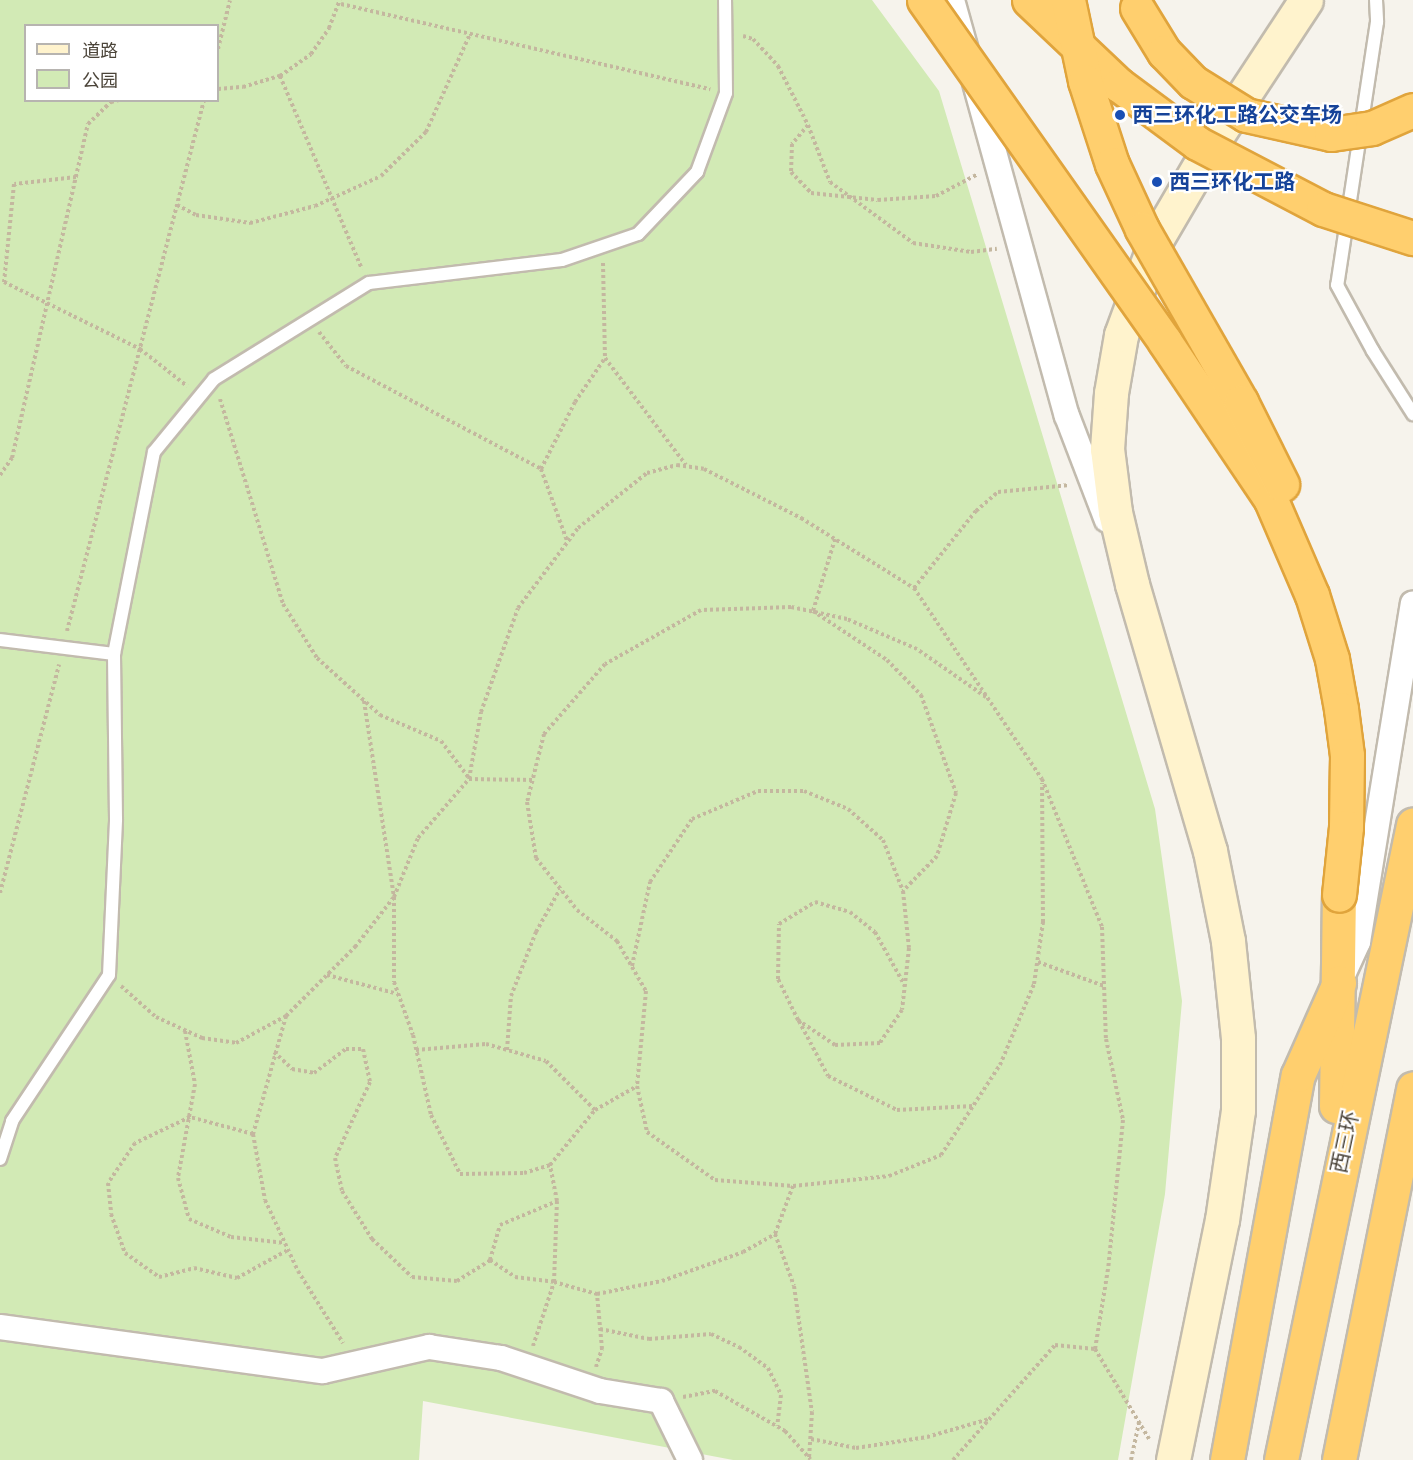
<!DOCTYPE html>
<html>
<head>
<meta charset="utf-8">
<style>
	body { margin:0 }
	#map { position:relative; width:1413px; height:1460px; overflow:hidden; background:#f6f3ec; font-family:Helvetica,"Noto Sans SC",sans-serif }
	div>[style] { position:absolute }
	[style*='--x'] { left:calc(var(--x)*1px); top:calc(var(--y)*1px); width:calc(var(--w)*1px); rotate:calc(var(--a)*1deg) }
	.green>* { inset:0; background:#d2eab5 }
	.path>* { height:4px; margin-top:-2px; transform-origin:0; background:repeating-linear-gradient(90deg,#c4b79f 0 3px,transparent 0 6px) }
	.roads { filter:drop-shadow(2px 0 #c2bbae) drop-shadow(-2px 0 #c2bbae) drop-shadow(0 2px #c2bbae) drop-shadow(0 -2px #c2bbae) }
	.lane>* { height:12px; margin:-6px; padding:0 6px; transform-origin:6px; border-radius:6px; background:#fff }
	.street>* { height:24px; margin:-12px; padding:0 12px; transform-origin:12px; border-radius:12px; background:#fff }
	.secondary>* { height:33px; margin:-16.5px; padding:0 16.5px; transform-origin:16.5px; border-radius:16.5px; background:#fff3cd }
	.highway>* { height:33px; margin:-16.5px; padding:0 16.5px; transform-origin:16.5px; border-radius:16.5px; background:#ffcf6e }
	.bridges { filter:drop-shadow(2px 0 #e0a43c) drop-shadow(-2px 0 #e0a43c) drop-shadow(0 2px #e0a43c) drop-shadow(0 -2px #e0a43c) }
	.highway-bridge>* { height:33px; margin:-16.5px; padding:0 16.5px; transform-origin:16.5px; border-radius:16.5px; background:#ffcf6e }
	.dots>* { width:16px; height:16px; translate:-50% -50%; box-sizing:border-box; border:3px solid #fff; border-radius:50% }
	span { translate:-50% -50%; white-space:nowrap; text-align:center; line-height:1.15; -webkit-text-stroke:4.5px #fff; paint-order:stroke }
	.transit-label { font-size:21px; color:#164399; font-weight:700 }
	.left { translate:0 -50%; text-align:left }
	.street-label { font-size:21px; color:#4b4439 }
	.legend { position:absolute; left:24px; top:24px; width:195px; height:78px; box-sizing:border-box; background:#fff; border:2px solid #b7b4b0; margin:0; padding:8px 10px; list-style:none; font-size:18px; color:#4b4439 }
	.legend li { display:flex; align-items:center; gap:12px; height:30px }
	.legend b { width:30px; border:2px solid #b7b4b0 }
</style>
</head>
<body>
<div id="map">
	<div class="green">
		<i style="clip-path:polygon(evenodd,0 0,872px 0,939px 91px,1155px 809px,1182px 1001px,1165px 1194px,1118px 1460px,733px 1460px,423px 1401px,419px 1460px,0 1460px,0 0,26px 26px,218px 26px,218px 100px,26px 100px,26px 26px)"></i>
	</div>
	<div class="path">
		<i style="--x:341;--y:4;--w:379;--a:13"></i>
		<i style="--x:743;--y:36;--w:10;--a:17"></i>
		<i style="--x:753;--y:39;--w:37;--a:47"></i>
		<i style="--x:778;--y:66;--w:66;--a:63"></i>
		<i style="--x:808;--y:125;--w:61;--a:68.9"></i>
		<i style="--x:830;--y:182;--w:103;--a:36.3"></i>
		<i style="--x:913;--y:243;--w:59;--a:8.8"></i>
		<i style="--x:971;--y:252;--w:26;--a:-7"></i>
		<i style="--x:218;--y:49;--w:50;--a:-76.2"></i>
		<i style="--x:280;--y:76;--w:210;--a:67"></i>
		<i style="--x:218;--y:89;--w:25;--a:-5"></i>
		<i style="--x:243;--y:87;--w:39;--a:-17"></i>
		<i style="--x:280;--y:76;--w:38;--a:-35"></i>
		<i style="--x:311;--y:54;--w:32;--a:-55"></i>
		<i style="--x:329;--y:28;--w:30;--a:-69"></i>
		<i style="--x:808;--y:125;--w:25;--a:130"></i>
		<i style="--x:792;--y:144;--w:28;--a:92"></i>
		<i style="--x:791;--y:172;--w:29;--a:46"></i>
		<i style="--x:811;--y:193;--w:67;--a:6"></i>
		<i style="--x:878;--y:200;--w:58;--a:-3.9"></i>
		<i style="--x:936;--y:196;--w:47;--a:-27.6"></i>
		<i style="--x:76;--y:177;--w:62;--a:173.6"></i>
		<i style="--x:14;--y:184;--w:99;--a:95.8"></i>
		<i style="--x:4;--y:282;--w:152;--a:26.2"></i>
		<i style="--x:140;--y:349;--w:60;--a:38.2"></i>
		<i style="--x:177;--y:205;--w:21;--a:28"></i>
		<i style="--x:196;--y:215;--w:55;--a:8.4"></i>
		<i style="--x:250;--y:223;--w:67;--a:-14.7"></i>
		<i style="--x:315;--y:206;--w:72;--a:-24.4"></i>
		<i style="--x:381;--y:176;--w:63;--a:-44.4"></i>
		<i style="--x:426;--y:132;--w:107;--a:-65.8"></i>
		<i style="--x:603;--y:263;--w:95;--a:88.8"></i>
		<i style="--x:605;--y:358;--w:134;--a:52.9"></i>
		<i style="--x:319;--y:332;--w:43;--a:51.5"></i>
		<i style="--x:346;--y:366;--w:221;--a:27.8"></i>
		<i style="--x:541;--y:469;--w:77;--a:70.1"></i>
		<i style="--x:220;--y:399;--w:214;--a:72.9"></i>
		<i style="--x:283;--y:604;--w:64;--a:57.8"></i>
		<i style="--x:317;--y:658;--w:85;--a:42.1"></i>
		<i style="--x:380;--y:715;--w:66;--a:23.1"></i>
		<i style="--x:441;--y:741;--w:46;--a:52.9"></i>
		<i style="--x:541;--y:469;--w:75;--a:-63.1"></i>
		<i style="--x:575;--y:402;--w:53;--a:-55.7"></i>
		<i style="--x:0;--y:475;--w:21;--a:-55"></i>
		<i style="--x:12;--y:458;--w:343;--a:-77.2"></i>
		<i style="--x:88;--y:124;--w:32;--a:-44"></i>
		<i style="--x:111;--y:102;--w:8;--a:-14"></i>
		<i style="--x:835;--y:539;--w:75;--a:107"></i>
		<i style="--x:813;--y:611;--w:89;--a:33.5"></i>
		<i style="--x:887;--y:660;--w:49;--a:45.8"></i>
		<i style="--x:921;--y:695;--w:104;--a:70.3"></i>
		<i style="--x:956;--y:793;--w:66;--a:106.8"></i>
		<i style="--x:937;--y:856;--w:49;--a:134.2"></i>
		<i style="--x:914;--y:588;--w:99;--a:-51.2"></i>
		<i style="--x:976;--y:511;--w:29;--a:-41"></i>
		<i style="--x:998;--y:492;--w:72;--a:-5.6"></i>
		<i style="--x:67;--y:631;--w:548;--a:-75.53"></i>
		<i style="--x:986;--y:697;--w:84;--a:-145.2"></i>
		<i style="--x:917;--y:649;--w:76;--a:-156.8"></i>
		<i style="--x:847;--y:619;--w:57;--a:-167.9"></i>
		<i style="--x:791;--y:607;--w:90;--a:178.1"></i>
		<i style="--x:701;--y:610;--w:110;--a:150.6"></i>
		<i style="--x:605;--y:664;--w:93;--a:131.1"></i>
		<i style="--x:544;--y:734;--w:70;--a:104"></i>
		<i style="--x:527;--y:802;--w:57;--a:80.9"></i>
		<i style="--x:536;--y:858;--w:66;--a:51.7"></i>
		<i style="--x:577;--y:910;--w:51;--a:37.8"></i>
		<i style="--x:617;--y:941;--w:58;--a:59.9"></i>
		<i style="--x:646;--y:991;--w:95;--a:95.4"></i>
		<i style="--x:637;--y:1086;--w:47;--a:77.7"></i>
		<i style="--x:647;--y:1132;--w:83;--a:35.2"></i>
		<i style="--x:715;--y:1180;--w:78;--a:4.4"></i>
		<i style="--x:793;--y:1186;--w:97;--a:-5.9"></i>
		<i style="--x:889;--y:1176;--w:56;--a:-22"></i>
		<i style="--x:941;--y:1155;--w:108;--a:-56.8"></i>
		<i style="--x:1000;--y:1065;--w:88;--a:-67.2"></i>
		<i style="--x:1034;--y:984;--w:63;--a:-81.7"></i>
		<i style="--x:1043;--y:922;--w:139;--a:-90.4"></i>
		<i style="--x:364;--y:701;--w:198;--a:81.3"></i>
		<i style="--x:394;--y:897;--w:85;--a:90"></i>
		<i style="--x:394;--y:982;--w:56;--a:70.3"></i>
		<i style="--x:413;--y:1035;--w:82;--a:77.3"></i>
		<i style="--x:431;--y:1115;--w:66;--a:63.8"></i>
		<i style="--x:460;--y:1174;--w:64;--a:-0.9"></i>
		<i style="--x:524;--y:1173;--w:27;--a:-17"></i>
		<i style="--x:550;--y:1165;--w:71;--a:-50.7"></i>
		<i style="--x:595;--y:1110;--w:48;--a:-29.7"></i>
		<i style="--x:469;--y:779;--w:64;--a:0.9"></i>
		<i style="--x:0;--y:893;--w:236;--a:-75.5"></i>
		<i style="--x:1038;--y:962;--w:70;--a:20"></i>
		<i style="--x:632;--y:966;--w:86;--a:-77.9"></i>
		<i style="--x:650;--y:882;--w:76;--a:-56.3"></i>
		<i style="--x:692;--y:819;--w:72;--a:-23"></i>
		<i style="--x:758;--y:791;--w:46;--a:0"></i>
		<i style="--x:804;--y:791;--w:48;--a:22.2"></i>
		<i style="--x:848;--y:809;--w:47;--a:41.5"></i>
		<i style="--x:883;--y:840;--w:55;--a:68.6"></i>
		<i style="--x:903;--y:891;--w:57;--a:84"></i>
		<i style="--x:909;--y:948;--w:62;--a:96.4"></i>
		<i style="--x:902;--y:1010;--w:40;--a:124"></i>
		<i style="--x:880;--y:1043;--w:45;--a:177.5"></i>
		<i style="--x:835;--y:1045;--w:45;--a:-146"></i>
		<i style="--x:798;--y:1020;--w:46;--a:-116"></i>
		<i style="--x:778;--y:979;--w:55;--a:-89"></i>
		<i style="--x:779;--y:924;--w:42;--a:-31.4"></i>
		<i style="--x:815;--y:902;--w:36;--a:16"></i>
		<i style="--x:850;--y:912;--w:32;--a:39"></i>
		<i style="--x:875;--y:932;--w:62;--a:60.9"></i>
		<i style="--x:327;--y:975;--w:73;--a:15"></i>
		<i style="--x:121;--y:986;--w:47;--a:41.5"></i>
		<i style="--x:156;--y:1017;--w:51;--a:24.5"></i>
		<i style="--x:202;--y:1038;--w:34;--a:8"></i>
		<i style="--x:236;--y:1043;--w:57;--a:-28.4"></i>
		<i style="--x:286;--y:1016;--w:98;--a:-45"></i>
		<i style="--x:355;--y:947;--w:63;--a:-52"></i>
		<i style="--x:394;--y:897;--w:64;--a:-67.9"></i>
		<i style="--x:418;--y:838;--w:78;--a:-49.2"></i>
		<i style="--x:469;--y:779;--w:68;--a:-79.8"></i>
		<i style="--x:481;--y:712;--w:110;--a:-70.4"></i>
		<i style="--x:518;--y:608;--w:100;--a:-53.1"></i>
		<i style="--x:578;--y:528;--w:88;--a:-38.6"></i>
		<i style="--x:647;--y:473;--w:31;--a:-15"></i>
		<i style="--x:677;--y:465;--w:27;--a:8"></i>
		<i style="--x:704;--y:469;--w:109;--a:26.8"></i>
		<i style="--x:801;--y:518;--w:133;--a:31.8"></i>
		<i style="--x:914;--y:588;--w:230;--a:56.2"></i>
		<i style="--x:1042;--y:779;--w:160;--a:67.9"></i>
		<i style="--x:1102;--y:927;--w:112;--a:88"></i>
		<i style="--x:1106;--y:1039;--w:83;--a:78.1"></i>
		<i style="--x:1123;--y:1120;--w:150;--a:95.7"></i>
		<i style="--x:1108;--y:1269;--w:81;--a:99.2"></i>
		<i style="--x:1095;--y:1349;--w:105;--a:59"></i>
		<i style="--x:286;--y:1016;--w:123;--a:105.6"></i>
		<i style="--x:253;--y:1134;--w:67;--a:79.7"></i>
		<i style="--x:265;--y:1200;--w:78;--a:65.1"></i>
		<i style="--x:298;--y:1271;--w:85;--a:58"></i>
		<i style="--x:799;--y:1021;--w:62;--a:62.2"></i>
		<i style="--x:828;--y:1076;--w:77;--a:26.2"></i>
		<i style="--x:897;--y:1110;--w:76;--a:-3"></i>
		<i style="--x:185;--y:1031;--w:54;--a:79.3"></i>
		<i style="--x:195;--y:1084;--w:96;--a:100.3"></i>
		<i style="--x:178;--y:1178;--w:42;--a:75"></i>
		<i style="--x:189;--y:1219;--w:46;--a:23.2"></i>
		<i style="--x:231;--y:1237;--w:54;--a:6.3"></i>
		<i style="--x:416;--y:1050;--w:70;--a:-4.9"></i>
		<i style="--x:486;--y:1044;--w:62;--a:15.8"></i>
		<i style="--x:546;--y:1061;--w:69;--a:45"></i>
		<i style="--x:507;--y:1050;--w:54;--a:-85.8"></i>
		<i style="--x:511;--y:996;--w:69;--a:-68.7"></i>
		<i style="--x:536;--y:932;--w:49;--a:-60.8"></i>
		<i style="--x:274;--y:1052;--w:25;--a:43"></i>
		<i style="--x:292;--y:1069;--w:22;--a:10"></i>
		<i style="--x:314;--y:1073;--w:40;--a:-37"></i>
		<i style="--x:346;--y:1049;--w:17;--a:0"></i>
		<i style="--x:363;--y:1049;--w:34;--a:78"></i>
		<i style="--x:370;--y:1082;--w:84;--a:114.7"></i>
		<i style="--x:335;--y:1158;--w:34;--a:78"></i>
		<i style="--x:342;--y:1191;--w:57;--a:58"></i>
		<i style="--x:372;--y:1239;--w:55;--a:43.5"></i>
		<i style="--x:412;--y:1277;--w:45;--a:5.1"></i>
		<i style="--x:457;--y:1281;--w:39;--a:-32"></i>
		<i style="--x:490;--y:1260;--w:36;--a:-74"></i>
		<i style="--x:500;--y:1225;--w:62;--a:-22.8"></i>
		<i style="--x:253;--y:1134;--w:65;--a:-164.9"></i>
		<i style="--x:190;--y:1117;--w:61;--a:154.7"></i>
		<i style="--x:135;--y:1143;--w:48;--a:124"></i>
		<i style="--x:108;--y:1183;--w:31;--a:84"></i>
		<i style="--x:111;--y:1214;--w:41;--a:70.3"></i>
		<i style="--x:125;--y:1253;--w:42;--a:35.2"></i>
		<i style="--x:159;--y:1277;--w:36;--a:-14"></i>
		<i style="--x:194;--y:1268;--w:44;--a:13.1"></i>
		<i style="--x:237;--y:1278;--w:58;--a:-28.8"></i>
		<i style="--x:793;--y:1186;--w:51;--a:110.6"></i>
		<i style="--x:775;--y:1234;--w:55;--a:69.9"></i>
		<i style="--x:794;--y:1286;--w:127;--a:81.9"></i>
		<i style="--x:812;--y:1412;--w:46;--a:93.7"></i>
		<i style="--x:490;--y:1260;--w:30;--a:34"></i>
		<i style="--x:515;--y:1277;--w:39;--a:7"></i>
		<i style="--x:554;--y:1282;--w:45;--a:15.6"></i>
		<i style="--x:597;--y:1294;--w:66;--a:-11.3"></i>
		<i style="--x:662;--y:1281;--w:86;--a:-19.7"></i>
		<i style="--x:743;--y:1252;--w:37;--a:-29"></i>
		<i style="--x:600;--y:1329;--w:50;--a:11.5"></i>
		<i style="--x:649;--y:1339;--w:62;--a:-4.6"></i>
		<i style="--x:711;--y:1334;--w:31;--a:25"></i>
		<i style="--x:739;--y:1347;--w:36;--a:36"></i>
		<i style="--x:768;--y:1368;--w:30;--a:64"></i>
		<i style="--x:781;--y:1395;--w:31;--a:97"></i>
		<i style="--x:533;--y:1346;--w:67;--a:-71.8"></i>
		<i style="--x:554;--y:1282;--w:81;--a:-87.9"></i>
		<i style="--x:557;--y:1201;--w:37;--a:-101"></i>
		<i style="--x:596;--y:1367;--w:19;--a:-72"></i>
		<i style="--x:602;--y:1349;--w:55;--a:-95.2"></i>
		<i style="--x:683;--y:1397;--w:33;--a:-11"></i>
		<i style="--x:715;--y:1391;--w:81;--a:29.7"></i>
		<i style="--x:785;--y:1431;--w:38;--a:48"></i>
		<i style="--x:811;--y:1439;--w:46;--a:11.3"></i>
		<i style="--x:856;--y:1448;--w:72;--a:-8.8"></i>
		<i style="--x:927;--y:1437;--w:65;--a:-16.2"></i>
		<i style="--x:953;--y:1460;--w:154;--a:-48.4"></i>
		<i style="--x:1055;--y:1345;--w:40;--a:5.7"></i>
		<i style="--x:1131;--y:1460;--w:39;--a:-78"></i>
	</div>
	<div class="roads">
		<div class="lane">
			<i style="--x:1376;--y:0;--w:22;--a:87"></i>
			<i style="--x:1377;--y:22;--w:266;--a:98.6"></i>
			<i style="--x:1337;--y:285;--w:75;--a:61.4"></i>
			<i style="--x:1373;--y:351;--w:75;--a:57.6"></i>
			<i style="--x:0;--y:640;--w:115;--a:7"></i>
			<i style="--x:0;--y:1159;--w:40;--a:-72"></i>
			<i style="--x:12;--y:1121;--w:175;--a:-56.4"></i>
			<i style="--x:109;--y:975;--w:156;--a:-87.4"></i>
			<i style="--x:116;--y:819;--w:165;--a:-90.7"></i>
			<i style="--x:114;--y:654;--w:206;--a:-78.8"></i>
			<i style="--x:154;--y:452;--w:94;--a:-50.6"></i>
			<i style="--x:214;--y:379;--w:182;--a:-31.8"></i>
			<i style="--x:369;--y:283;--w:194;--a:-6.8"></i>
			<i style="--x:562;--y:260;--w:80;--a:-18.9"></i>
			<i style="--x:638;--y:234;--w:86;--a:-46.4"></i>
			<i style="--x:697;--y:172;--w:84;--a:-69.8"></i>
			<i style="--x:726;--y:93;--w:93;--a:-90.6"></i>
		</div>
		<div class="street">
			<i style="--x:952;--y:0;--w:52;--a:74.4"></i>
			<i style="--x:975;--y:83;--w:345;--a:74.6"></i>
			<i style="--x:1067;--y:416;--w:111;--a:69"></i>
			<i style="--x:1341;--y:979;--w:41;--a:-65.3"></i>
			<i style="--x:1358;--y:942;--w:343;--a:-80.8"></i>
			<i style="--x:0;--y:1327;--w:326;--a:7.8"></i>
			<i style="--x:323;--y:1371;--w:109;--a:-12.8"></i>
			<i style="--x:429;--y:1347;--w:73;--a:8.7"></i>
			<i style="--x:501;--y:1358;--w:104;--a:18.4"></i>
			<i style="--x:600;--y:1391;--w:62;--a:9.3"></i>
			<i style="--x:661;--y:1401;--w:66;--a:63.8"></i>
		</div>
		<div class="secondary">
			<i style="--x:1173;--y:1460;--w:245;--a:-78.5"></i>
			<i style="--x:1222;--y:1220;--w:111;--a:-81.7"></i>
			<i style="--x:1238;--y:1110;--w:72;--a:-90"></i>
			<i style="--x:1238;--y:1038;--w:98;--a:-95.9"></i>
			<i style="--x:1228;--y:941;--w:92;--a:-101.3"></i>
			<i style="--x:1210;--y:851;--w:278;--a:-106.3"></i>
			<i style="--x:1132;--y:584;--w:74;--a:-103.3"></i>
			<i style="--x:1115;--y:512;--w:64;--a:-97.2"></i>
			<i style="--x:1107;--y:449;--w:56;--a:-85.9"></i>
			<i style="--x:1111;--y:393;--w:59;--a:-80.2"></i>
			<i style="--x:1121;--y:335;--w:101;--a:-69.8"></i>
			<i style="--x:1156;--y:240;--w:123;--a:-59.7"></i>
			<i style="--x:1218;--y:134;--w:160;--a:-56.7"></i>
		</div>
		<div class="highway">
			<i style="--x:1336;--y:1106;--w:211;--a:-89.2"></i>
			<i style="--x:1227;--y:1460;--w:391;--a:-79.6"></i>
			<i style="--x:1298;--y:1075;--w:101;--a:-66"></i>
			<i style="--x:1281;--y:1460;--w:649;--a:-78.26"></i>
			<i style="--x:1339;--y:1460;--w:379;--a:-78.7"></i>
		</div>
	</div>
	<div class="bridges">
		<div class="highway-bridge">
			<i style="--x:924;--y:0;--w:418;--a:54.8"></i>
			<i style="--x:1165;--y:342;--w:190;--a:56.1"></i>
			<i style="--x:1271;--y:500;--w:103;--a:66.7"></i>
			<i style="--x:1312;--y:595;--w:67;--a:72.6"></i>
			<i style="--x:1332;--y:659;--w:51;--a:79.8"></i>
			<i style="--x:1341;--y:709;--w:46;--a:82.6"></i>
			<i style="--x:1347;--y:755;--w:72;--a:90.8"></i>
			<i style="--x:1346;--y:827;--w:68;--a:95.9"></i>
			<i style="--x:1029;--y:0;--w:124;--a:43.4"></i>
			<i style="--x:1119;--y:85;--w:97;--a:36.6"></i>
			<i style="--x:1197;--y:143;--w:142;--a:27.6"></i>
			<i style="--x:1323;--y:209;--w:95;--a:17.9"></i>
			<i style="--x:1068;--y:0;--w:83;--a:78.1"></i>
			<i style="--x:1085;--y:81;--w:87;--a:72"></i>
			<i style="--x:1112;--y:164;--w:72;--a:65.2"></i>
			<i style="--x:1142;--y:229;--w:199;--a:60.2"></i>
			<i style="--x:1241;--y:402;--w:92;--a:63.4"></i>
			<i style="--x:1137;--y:8;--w:52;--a:58.5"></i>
			<i style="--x:1164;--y:52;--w:42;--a:46"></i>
			<i style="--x:1193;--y:82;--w:62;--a:31.9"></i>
			<i style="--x:1246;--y:115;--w:87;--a:12.6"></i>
			<i style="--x:1331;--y:134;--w:41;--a:-8.3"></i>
			<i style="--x:1372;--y:128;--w:45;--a:-23.7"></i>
		</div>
	</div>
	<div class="dots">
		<i style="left:1120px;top:115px;background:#1a4fb4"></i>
		<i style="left:1157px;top:182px;background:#1a4fb4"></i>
	</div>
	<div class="transit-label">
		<span class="left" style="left:1132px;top:115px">西三环化工路公交车场</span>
		<span class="left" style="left:1169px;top:182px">西三环化工路</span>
	</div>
	<div class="street-label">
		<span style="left:1345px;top:1142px;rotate:-78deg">西三环</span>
	</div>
	<ul class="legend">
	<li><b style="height:8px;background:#fff3cd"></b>道路</li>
	<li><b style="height:16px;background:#d2eab5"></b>公园</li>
	</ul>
</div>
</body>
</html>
